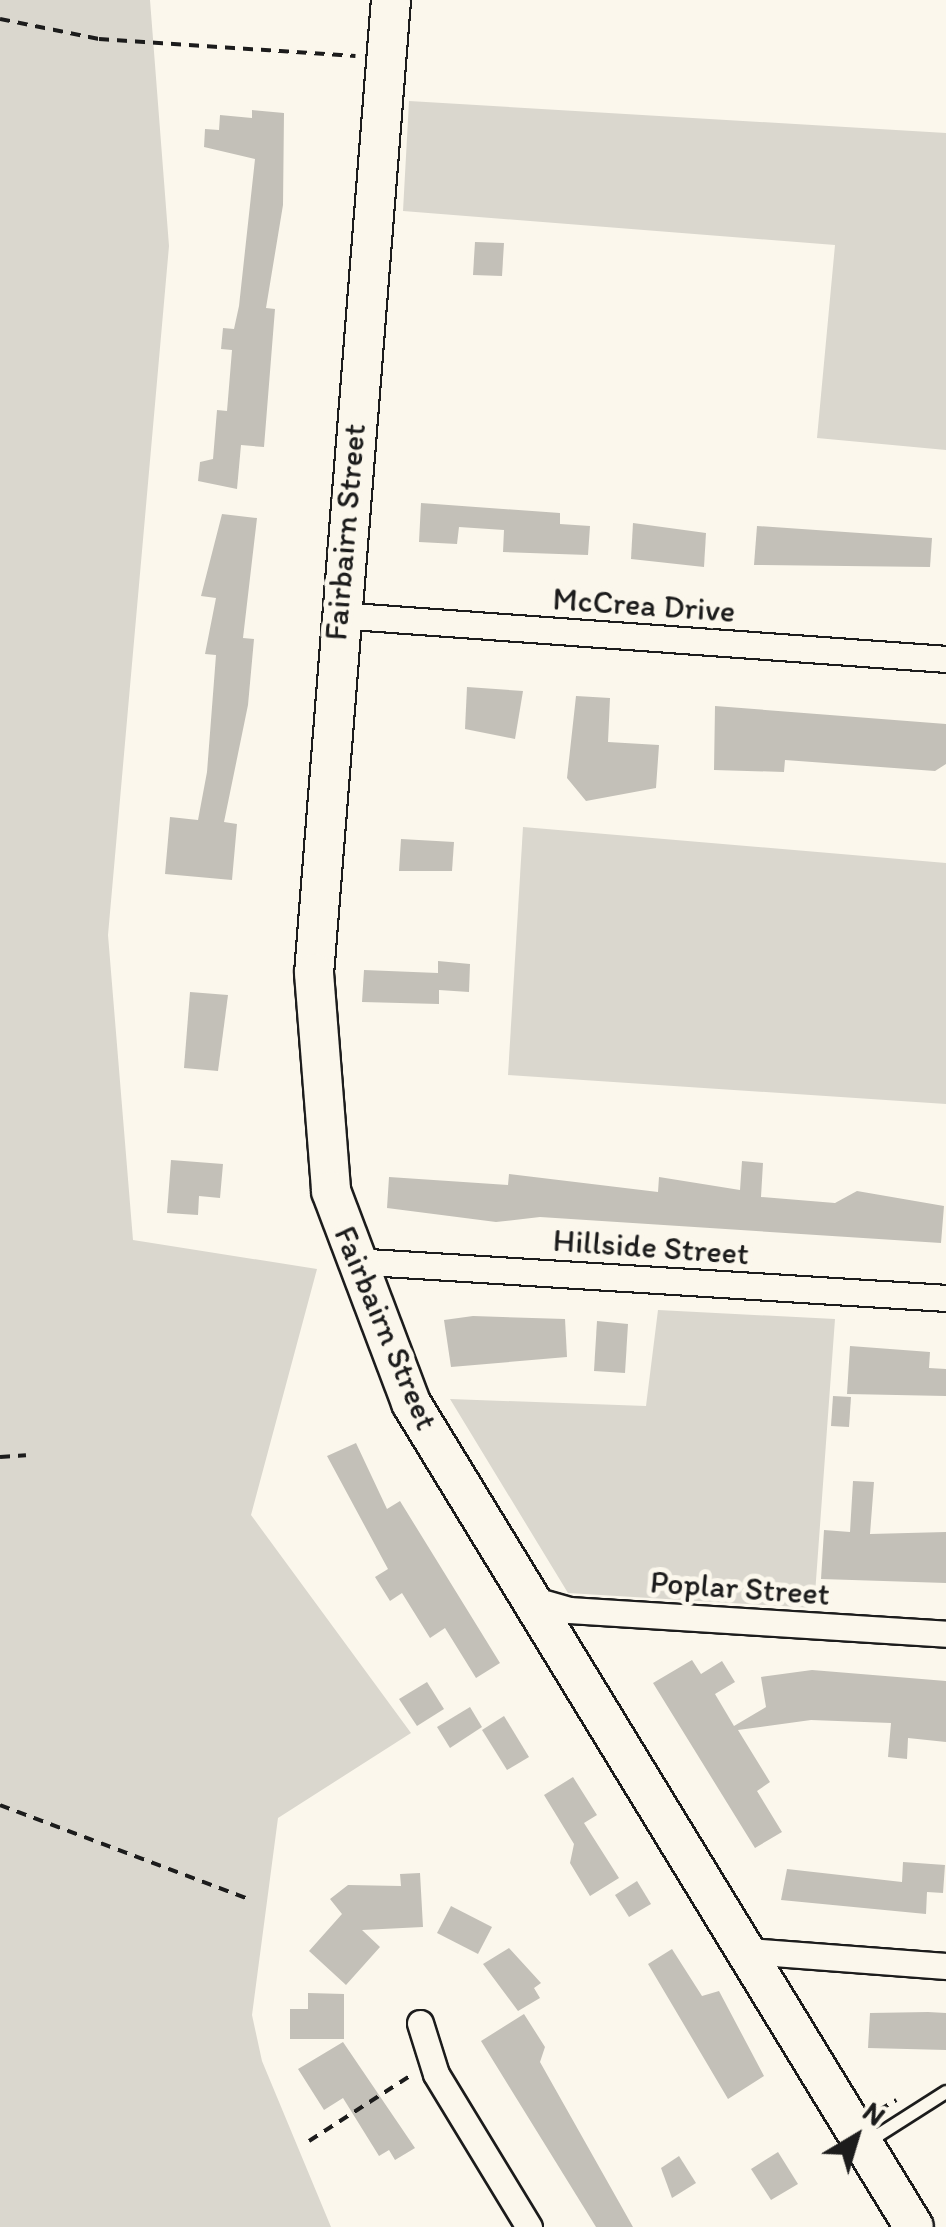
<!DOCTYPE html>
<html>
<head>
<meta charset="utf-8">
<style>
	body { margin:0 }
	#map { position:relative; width:946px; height:2227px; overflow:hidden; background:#fbf7ec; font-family:Itim,sans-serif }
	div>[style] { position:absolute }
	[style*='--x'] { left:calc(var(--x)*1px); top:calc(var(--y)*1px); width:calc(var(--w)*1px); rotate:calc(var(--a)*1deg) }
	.green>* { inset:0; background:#dad7ce }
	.building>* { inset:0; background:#c3c0b8 }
	.path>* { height:4px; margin-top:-2px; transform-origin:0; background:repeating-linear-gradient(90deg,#1c1c1c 0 10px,transparent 0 18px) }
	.roads { filter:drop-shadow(2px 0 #1c1c1c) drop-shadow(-2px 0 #1c1c1c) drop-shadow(0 2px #1c1c1c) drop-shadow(0 -2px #1c1c1c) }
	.lane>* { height:12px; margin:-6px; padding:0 6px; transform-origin:6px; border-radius:6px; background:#fbf7ec }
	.street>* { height:25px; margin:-12.5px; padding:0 12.5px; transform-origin:12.5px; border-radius:12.5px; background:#fbf7ec }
	.secondary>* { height:38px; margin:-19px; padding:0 19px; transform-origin:19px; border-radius:19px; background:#fbf7ec }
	span { translate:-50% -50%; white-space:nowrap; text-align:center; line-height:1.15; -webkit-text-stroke:10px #fbf7ec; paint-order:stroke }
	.street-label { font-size:32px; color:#1c1c1c }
	.north { position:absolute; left:806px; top:2087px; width:100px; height:100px; -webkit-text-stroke:8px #fbf7ec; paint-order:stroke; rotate:38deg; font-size:28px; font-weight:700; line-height:40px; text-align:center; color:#1c1c1c }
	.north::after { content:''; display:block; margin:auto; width:35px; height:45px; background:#1c1c1c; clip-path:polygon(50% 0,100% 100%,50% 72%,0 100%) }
</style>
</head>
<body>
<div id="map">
	<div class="green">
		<i style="clip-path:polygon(0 0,150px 0,169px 246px,108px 935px,133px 1240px,317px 1269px,251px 1515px,411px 1733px,278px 1818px,252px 2015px,262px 2061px,331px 2227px,0 2227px)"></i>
		<i style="clip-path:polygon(409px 101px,946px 133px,946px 450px,817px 438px,835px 245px,403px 211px)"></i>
		<i style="clip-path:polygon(523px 827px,946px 863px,946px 1104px,508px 1075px)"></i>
		<i style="clip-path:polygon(658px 1310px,835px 1319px,814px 1608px,568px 1593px,450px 1399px,646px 1406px)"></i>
	</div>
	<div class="building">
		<i style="clip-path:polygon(252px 110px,284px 113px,283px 205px,266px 308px,275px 309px,264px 447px,241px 445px,237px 489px,198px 481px,200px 462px,213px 459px,217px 410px,227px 411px,232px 350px,221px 349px,223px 328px,234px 329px,239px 306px,255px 159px,204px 147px,205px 129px,219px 130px,220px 115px,252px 118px)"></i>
		<i style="clip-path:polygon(475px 242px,504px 243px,502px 276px,473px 275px)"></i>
		<i style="clip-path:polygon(421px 503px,560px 513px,560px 524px,590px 526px,588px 555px,503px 552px,504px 530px,459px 527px,457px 544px,419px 542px)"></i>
		<i style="clip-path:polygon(222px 514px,257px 518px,243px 638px,254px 639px,248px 705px,224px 822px,237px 824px,232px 880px,165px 874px,170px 817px,198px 820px,207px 772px,216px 655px,205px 654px,216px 598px,201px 596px)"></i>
		<i style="clip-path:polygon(633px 523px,706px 533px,704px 567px,631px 559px)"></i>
		<i style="clip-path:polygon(757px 526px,932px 538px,930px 567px,754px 565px)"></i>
		<i style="clip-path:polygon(467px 687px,523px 691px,515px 739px,465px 729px)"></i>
		<i style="clip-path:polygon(576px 696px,610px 698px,608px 742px,659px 745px,656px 788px,586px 801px,567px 778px)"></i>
		<i style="clip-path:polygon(715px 706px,946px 724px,946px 764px,935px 771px,785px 760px,784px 772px,714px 770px)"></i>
		<i style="clip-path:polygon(401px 839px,454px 842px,452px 871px,399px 871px)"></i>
		<i style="clip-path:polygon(438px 961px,470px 964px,469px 992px,439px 990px,439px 1004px,362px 1002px,364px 970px,438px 973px)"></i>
		<i style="clip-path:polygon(190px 992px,228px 995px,218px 1071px,184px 1068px)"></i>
		<i style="clip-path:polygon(171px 1160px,223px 1164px,220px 1198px,199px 1196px,198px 1215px,167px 1213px)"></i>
		<i style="clip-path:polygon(742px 1161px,763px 1163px,761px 1197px,835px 1203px,857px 1191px,944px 1206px,941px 1243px,540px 1217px,496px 1222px,387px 1208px,389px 1177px,508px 1185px,509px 1174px,658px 1192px,659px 1177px,740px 1190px)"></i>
		<i style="clip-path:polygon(473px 1316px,565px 1319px,567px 1357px,451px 1367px,444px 1320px)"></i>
		<i style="clip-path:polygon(597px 1321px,628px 1324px,625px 1373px,594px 1371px)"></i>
		<i style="clip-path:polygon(850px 1346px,930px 1352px,929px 1368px,946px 1369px,946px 1396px,847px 1394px)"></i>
		<i style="clip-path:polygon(833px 1396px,851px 1397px,849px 1427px,831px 1426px)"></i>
		<i style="clip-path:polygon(356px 1443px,387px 1509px,400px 1501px,500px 1663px,476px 1678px,445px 1628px,430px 1638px,402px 1593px,390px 1601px,375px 1577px,388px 1569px,327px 1456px)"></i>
		<i style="clip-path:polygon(853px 1481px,874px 1482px,870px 1534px,946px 1532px,946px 1583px,821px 1579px,824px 1530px,850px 1532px)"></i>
		<i style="clip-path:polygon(692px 1660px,701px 1674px,722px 1661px,735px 1682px,715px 1694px,734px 1726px,766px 1707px,761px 1677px,812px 1670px,946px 1681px,946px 1742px,908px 1738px,907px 1759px,888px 1757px,891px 1723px,811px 1720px,738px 1730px,770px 1782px,757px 1791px,782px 1832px,755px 1848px,653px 1683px)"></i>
		<i style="clip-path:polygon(427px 1682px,444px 1709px,417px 1726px,399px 1699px)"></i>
		<i style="clip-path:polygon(470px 1707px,482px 1727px,450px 1748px,437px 1727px)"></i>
		<i style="clip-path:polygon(504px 1716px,529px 1757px,507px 1770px,482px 1730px)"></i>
		<i style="clip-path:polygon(573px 1777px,597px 1815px,584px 1823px,619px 1878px,590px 1896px,570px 1863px,574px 1844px,544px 1795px)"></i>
		<i style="clip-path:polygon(903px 1862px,945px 1865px,943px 1893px,927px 1892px,926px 1914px,781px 1900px,787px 1869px,902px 1882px)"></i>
		<i style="clip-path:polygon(420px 1873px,423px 1927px,362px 1930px,380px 1947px,346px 1985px,309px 1951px,342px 1914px,330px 1899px,348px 1885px,401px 1886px,400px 1874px)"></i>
		<i style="clip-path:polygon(637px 1881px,651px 1904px,629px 1917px,615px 1895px)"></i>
		<i style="clip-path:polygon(451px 1906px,492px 1927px,478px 1954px,437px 1933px)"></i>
		<i style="clip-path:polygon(509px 1948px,541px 1983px,534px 1988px,540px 1998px,518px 2011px,483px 1964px)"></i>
		<i style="clip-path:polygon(672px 1949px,702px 1996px,719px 1991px,764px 2076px,728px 2099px,648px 1964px)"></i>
		<i style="clip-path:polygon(308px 1993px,344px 1994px,344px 2039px,290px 2039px,290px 2009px,308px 2009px)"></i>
		<i style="clip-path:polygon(928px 2012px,946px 2013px,946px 2050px,868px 2048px,870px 2013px)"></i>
		<i style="clip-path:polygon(524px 2014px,545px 2047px,540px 2062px,633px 2227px,596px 2227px,481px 2041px)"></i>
		<i style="clip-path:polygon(343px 2042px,415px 2148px,395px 2160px,389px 2150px,379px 2156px,343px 2098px,324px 2110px,298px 2069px)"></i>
		<i style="clip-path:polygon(778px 2152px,798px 2184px,771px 2200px,751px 2169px)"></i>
		<i style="clip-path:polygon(679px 2156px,696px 2183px,672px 2198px,661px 2168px)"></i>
	</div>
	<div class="path">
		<i style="--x:0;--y:19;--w:101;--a:11.4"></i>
		<i style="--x:99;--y:39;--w:257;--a:3.8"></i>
		<i style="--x:0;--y:1457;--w:26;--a:-4"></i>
		<i style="--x:0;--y:1805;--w:266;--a:20.7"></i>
		<i style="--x:879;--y:2110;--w:20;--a:-30"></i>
		<i style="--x:309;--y:2141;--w:120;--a:-32.8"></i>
	</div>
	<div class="roads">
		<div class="lane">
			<i style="--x:866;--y:2143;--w:95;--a:-32.5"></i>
		</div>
		<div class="street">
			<i style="--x:337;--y:615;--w:611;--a:4.13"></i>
			<i style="--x:352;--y:1261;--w:595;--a:3.56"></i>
			<i style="--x:531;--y:1599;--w:40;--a:16"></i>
			<i style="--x:569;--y:1610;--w:378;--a:3.6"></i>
			<i style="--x:747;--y:1951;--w:200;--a:4.3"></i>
			<i style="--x:420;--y:2023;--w:53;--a:72.6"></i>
			<i style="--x:436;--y:2074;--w:179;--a:58.7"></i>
		</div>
		<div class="secondary">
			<i style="--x:391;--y:0;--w:976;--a:94.52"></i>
			<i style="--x:314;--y:973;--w:219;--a:85.5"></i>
			<i style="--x:331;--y:1191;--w:227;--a:69.3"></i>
			<i style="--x:411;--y:1403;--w:965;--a:58.6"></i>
		</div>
	</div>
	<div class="street-label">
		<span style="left:345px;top:532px;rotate:-85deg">Fairbairn Street</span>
		<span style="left:644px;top:605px;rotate:4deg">McCrea Drive</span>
		<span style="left:651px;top:1247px;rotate:4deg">Hillside Street</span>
		<span style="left:386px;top:1328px;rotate:67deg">Fairbairn Street</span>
		<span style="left:740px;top:1588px;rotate:4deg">Poplar Street</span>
	</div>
	<div class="north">N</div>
</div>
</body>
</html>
